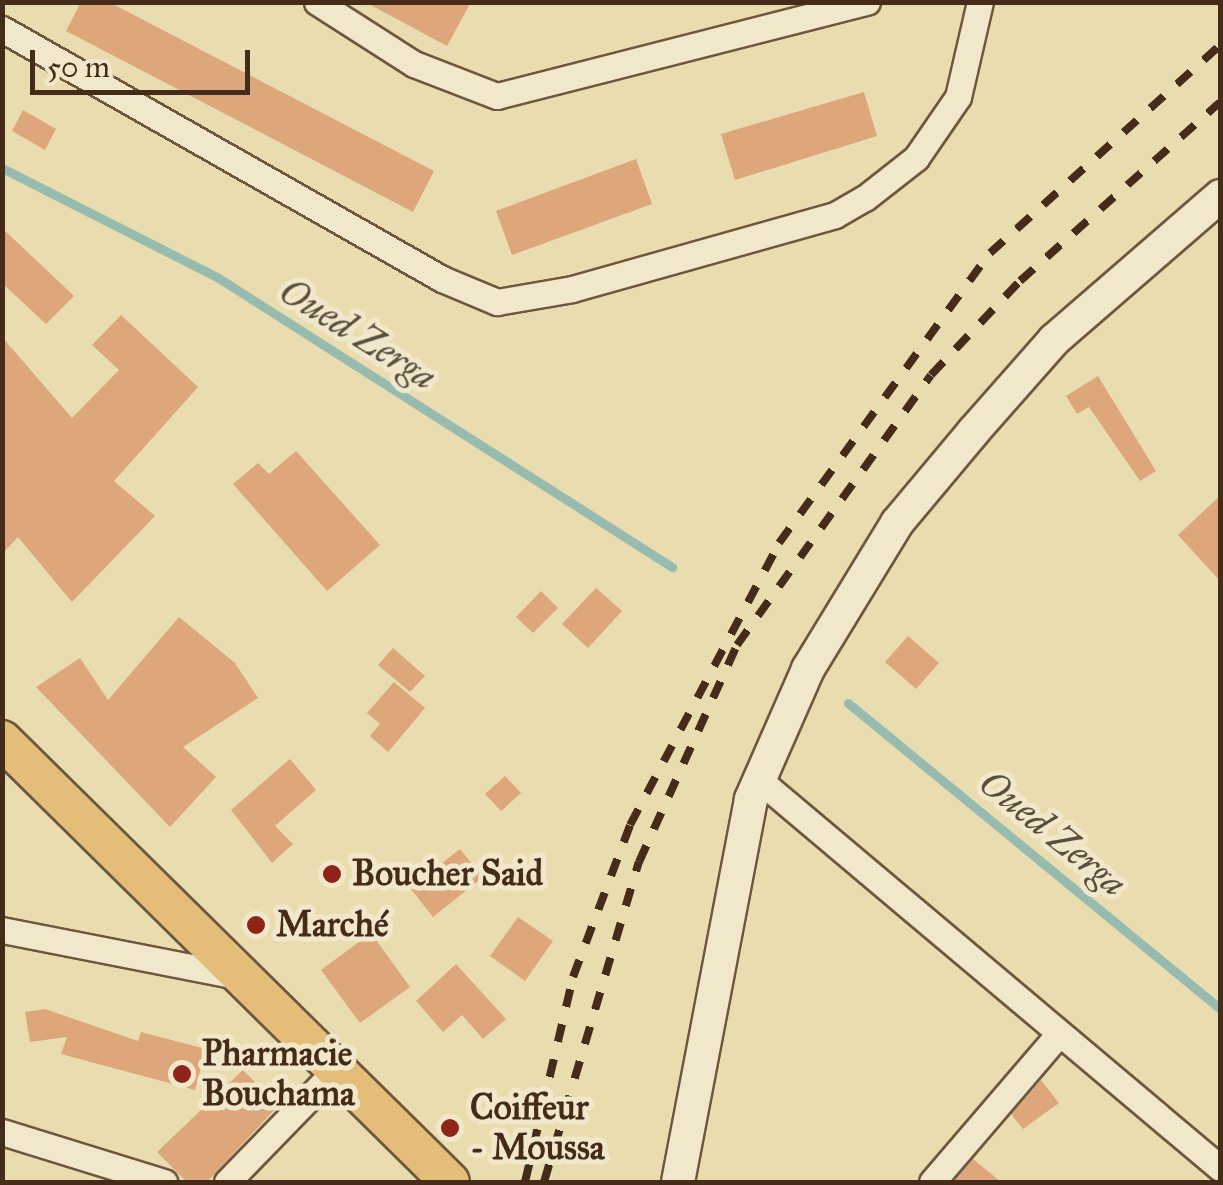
<!DOCTYPE html>
<html>
<head>
<meta charset="utf-8">
<style>
	body { margin:0 }
	#map { position:relative; width:1223px; height:1185px; overflow:hidden; background:#e9dcaf; font-family:"IM FELL Great Primer",serif }
	div>[style] { position:absolute }
	[style*='--x'] { left:calc(var(--x)*1px); top:calc(var(--y)*1px); width:calc(var(--w)*1px); rotate:calc(var(--a)*1deg) }
	.stream>* { height:9px; margin:-4.5px; padding:0 4.5px; transform-origin:4.5px; border-radius:4.5px; background:#97bbaf }
	.building>* { inset:0; background:#dda77b }
	.roads { filter:drop-shadow(2px 0 #6e573e) drop-shadow(-2px 0 #6e573e) drop-shadow(0 2px #6e573e) drop-shadow(0 -2px #6e573e) }
	.minor>* { height:25px; margin:-12.5px; padding:0 12.5px; transform-origin:12.5px; border-radius:12.5px; background:#f1e8cb }
	.secondary>* { height:32px; margin:-16px; padding:0 16px; transform-origin:16px; border-radius:16px; background:#f1e8cb }
	.primary>* { height:38px; margin:-19px; padding:0 19px; transform-origin:19px; border-radius:19px; background:#e4be78 }
	.rail>* { height:8px; margin-top:-4px; transform-origin:0; background:repeating-linear-gradient(90deg,#452b19 0 18px,transparent 0 36px) }
	.dots>* { width:28px; height:28px; translate:-50% -50%; box-sizing:border-box; border:5px solid #f1e8cb; border-radius:50% }
	span { translate:-50% -50%; white-space:nowrap; text-align:center; line-height:1.15; -webkit-text-stroke:10px #f1e8cb; paint-order:stroke }
	.poi-label { font-size:35px; color:#452b19; font-weight:700 }
	.left { translate:0 -50%; text-align:left }
	.water-label { font-size:38px; color:#5a4f3e; font-style:italic }
	.frame { position:absolute; inset:0; border:5px solid #452b19; pointer-events:none }
	.scale { position:absolute; left:30px; top:50px; width:220px; height:45px; box-sizing:border-box; border:5px solid #452b19; border-top:0; padding-left:12px; font-size:30px; line-height:35px; white-space:nowrap; color:#452b19; -webkit-text-stroke:8px #f1e8cb; paint-order:stroke }
</style>
</head>
<body>
<div id="map">
	<div class="stream">
		<i style="--x:2;--y:168;--w:241;--a:26.9"></i>
		<i style="--x:217;--y:277;--w:540;--a:32.51"></i>
		<i style="--x:848;--y:703;--w:482;--a:39.4"></i>
	</div>
	<div class="building">
		<i style="clip-path:polygon(81px 2px,109px 2px,434px 171px,413px 212px,66px 31px)"></i>
		<i style="clip-path:polygon(365px 2px,471px 2px,447px 46px)"></i>
		<i style="clip-path:polygon(864px 92px,877px 136px,735px 180px,721px 134px)"></i>
		<i style="clip-path:polygon(23px 110px,56px 129px,45px 150px,12px 131px)"></i>
		<i style="clip-path:polygon(636px 159px,652px 204px,512px 255px,496px 211px)"></i>
		<i style="clip-path:polygon(2px 228px,74px 296px,46px 324px,2px 283px)"></i>
		<i style="clip-path:polygon(121px 315px,198px 387px,114px 481px,155px 516px,72px 602px,18px 537px,2px 554px,2px 337px,72px 418px,119px 370px,92px 345px)"></i>
		<i style="clip-path:polygon(1098px 376px,1156px 471px,1140px 481px,1089px 407px,1077px 414px,1066px 396px)"></i>
		<i style="clip-path:polygon(296px 451px,380px 545px,327px 591px,233px 484px,258px 463px,269px 474px)"></i>
		<i style="clip-path:polygon(1220px 496px,1220px 581px,1178px 535px)"></i>
		<i style="clip-path:polygon(596px 588px,622px 611px,588px 648px,562px 624px)"></i>
		<i style="clip-path:polygon(541px 591px,558px 608px,533px 633px,516px 617px)"></i>
		<i style="clip-path:polygon(179px 617px,235px 663px,258px 698px,183px 747px,216px 777px,170px 827px,36px 687px,80px 658px,108px 700px)"></i>
		<i style="clip-path:polygon(908px 636px,939px 663px,916px 689px,885px 662px)"></i>
		<i style="clip-path:polygon(393px 648px,425px 676px,410px 692px,378px 665px)"></i>
		<i style="clip-path:polygon(394px 682px,425px 708px,388px 752px,370px 736px,380px 724px,367px 713px)"></i>
		<i style="clip-path:polygon(290px 759px,316px 790px,275px 826px,293px 844px,272px 863px,231px 810px)"></i>
		<i style="clip-path:polygon(505px 776px,521px 793px,501px 811px,485px 794px)"></i>
		<i style="clip-path:polygon(460px 849px,483px 877px,433px 917px,410px 888px)"></i>
		<i style="clip-path:polygon(518px 917px,553px 941px,525px 981px,490px 956px)"></i>
		<i style="clip-path:polygon(371px 933px,410px 987px,360px 1023px,321px 970px)"></i>
		<i style="clip-path:polygon(456px 964px,506px 1019px,483px 1039px,462px 1015px,443px 1032px,416px 1001px)"></i>
		<i style="clip-path:polygon(45px 1009px,138px 1041px,141px 1032px,206px 1049px,195px 1090px,61px 1054px,67px 1037px,30px 1042px,25px 1012px)"></i>
		<i style="clip-path:polygon(243px 1070px,278px 1106px,207px 1182px,187px 1182px,157px 1152px)"></i>
		<i style="clip-path:polygon(1041px 1080px,1059px 1103px,1023px 1129px,1011px 1114px)"></i>
		<i style="clip-path:polygon(973px 1159px,1001px 1182px,953px 1182px)"></i>
	</div>
	<div class="roads">
		<div class="minor">
			<i style="--x:317;--y:2;--w:115;--a:32.6"></i>
			<i style="--x:414;--y:64;--w:89;--a:21.1"></i>
			<i style="--x:497;--y:96;--w:382;--a:-14.3"></i>
			<i style="--x:2;--y:29;--w:506;--a:29.6"></i>
			<i style="--x:442;--y:279;--w:60;--a:22.7"></i>
			<i style="--x:497;--y:302;--w:76;--a:-9.8"></i>
			<i style="--x:572;--y:289;--w:273;--a:-15.7"></i>
			<i style="--x:835;--y:215;--w:34;--a:-30"></i>
			<i style="--x:865;--y:198;--w:65;--a:-38.1"></i>
			<i style="--x:916;--y:158;--w:74;--a:-55.5"></i>
			<i style="--x:958;--y:97;--w:98;--a:-77"></i>
			<i style="--x:758;--y:779;--w:604;--a:40.1"></i>
			<i style="--x:2;--y:930;--w:245;--a:11.1"></i>
			<i style="--x:2;--y:1132;--w:170;--a:17.2"></i>
			<i style="--x:227;--y:1182;--w:152;--a:-45.8"></i>
			<i style="--x:932;--y:1182;--w:192;--a:-49.4"></i>
		</div>
		<div class="secondary">
			<i style="--x:678;--y:1182;--w:390;--a:-79.2"></i>
			<i style="--x:751;--y:799;--w:142;--a:-66.3"></i>
			<i style="--x:808;--y:669;--w:171;--a:-58.6"></i>
			<i style="--x:897;--y:523;--w:119;--a:-50.1"></i>
			<i style="--x:973;--y:432;--w:123;--a:-48.6"></i>
			<i style="--x:1054;--y:340;--w:220;--a:-40.9"></i>
		</div>
		<div class="primary">
			<i style="--x:2;--y:740;--w:629;--a:44.61"></i>
		</div>
	</div>
	<div class="rail">
		<i style="--x:525;--y:1182;--w:211;--a:-76.8"></i>
		<i style="--x:573;--y:977;--w:162;--a:-69.4"></i>
		<i style="--x:630;--y:825;--w:319;--a:-62.1"></i>
		<i style="--x:779;--y:543;--w:359;--a:-54"></i>
		<i style="--x:990;--y:253;--w:310;--a:-42.1"></i>
		<i style="--x:544;--y:1182;--w:334;--a:-73.5"></i>
		<i style="--x:639;--y:862;--w:238;--a:-65.7"></i>
		<i style="--x:737;--y:645;--w:332;--a:-54.3"></i>
		<i style="--x:931;--y:375;--w:129;--a:-46.6"></i>
		<i style="--x:1020;--y:281;--w:268;--a:-41.8"></i>
	</div>
	<div class="dots">
		<i style="left:332px;top:874px;background:#8f2418"></i>
		<i style="left:256px;top:925px;background:#8f2418"></i>
		<i style="left:182px;top:1074px;background:#8f2418"></i>
		<i style="left:450px;top:1128px;background:#8f2418"></i>
	</div>
	<div class="poi-label">
		<span class="left" style="left:352px;top:874px">Boucher Said</span>
		<span class="left" style="left:276px;top:925px">Marché</span>
		<span class="left" style="left:202px;top:1074px">Pharmacie<br>Bouchama</span>
		<span class="left" style="left:470px;top:1128px">Coiffeur<br>- Moussa</span>
	</div>
	<div class="water-label">
		<span style="left:358px;top:334px;rotate:32deg">Oued Zerga</span>
		<span style="left:1053px;top:833px;rotate:39deg">Oued Zerga</span>
	</div>
	<div class="frame"></div>
	<div class="scale">50 m</div>
</div>
</body>
</html>
